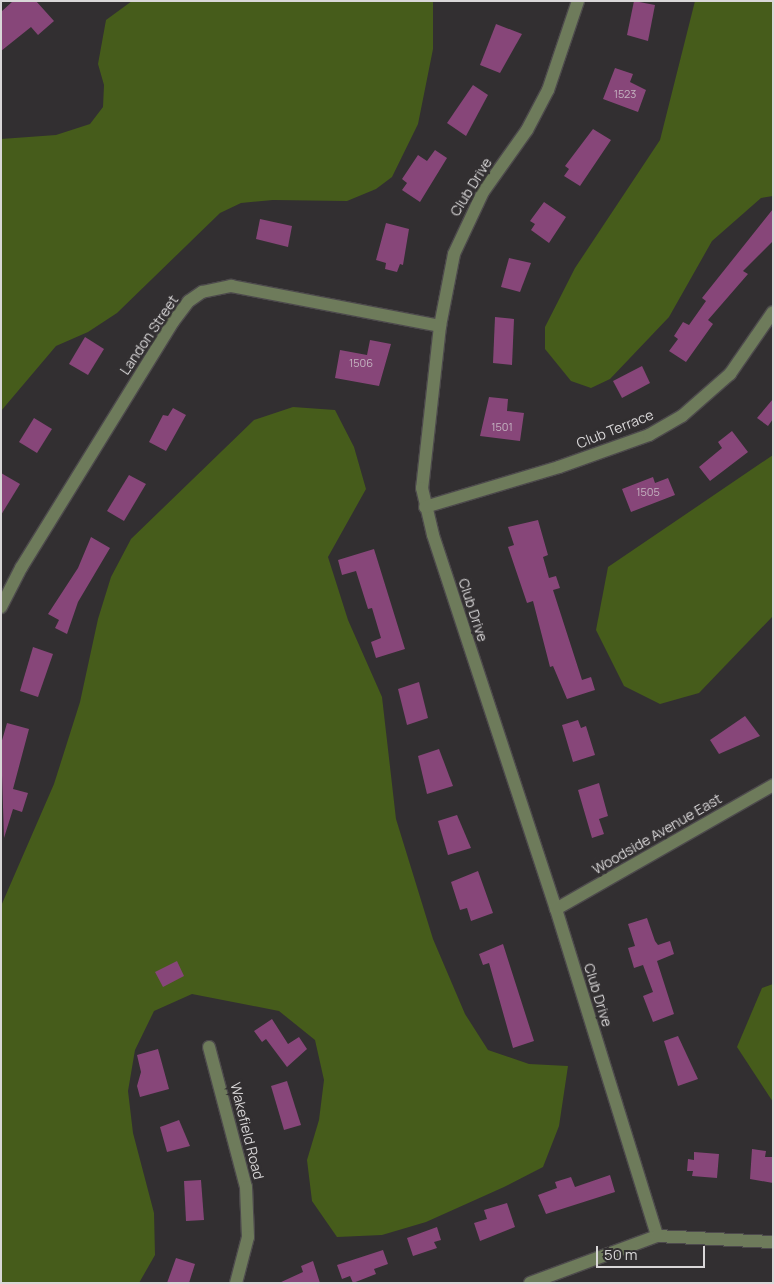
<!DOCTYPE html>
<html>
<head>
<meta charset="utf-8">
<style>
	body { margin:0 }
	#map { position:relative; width:774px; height:1284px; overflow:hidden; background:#322f31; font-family:Manrope,sans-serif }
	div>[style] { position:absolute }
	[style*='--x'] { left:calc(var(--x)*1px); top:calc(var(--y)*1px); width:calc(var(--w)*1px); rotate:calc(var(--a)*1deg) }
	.green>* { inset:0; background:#465c1b }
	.building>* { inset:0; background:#874679 }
	.roads { filter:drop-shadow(1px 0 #4d4a4c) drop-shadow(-1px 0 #4d4a4c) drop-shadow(0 1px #4d4a4c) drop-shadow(0 -1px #4d4a4c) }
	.minor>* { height:12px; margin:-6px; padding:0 6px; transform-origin:6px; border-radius:6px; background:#6e7b5b }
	span { translate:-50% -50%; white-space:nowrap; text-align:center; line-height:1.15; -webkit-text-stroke:5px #322f31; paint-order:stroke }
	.number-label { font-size:11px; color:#c4b3c0 }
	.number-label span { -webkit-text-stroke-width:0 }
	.street-label { font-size:14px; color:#d9d7d8 }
	.frame { position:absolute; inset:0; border:2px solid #d9d7d8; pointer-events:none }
	.scale { position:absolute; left:596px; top:1246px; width:109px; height:22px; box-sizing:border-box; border:2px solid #d9d7d8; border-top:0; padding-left:6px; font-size:15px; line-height:18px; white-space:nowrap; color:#d9d7d8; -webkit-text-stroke:4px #322f31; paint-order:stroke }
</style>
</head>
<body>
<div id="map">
	<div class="green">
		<i style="clip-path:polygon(132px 1px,433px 1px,433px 49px,418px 124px,392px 177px,376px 189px,347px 201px,273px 200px,241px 203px,220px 213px,117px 313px,88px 332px,56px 346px,1px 411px,1px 139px,56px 135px,90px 124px,103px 107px,104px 85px,98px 64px,106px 20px)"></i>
		<i style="clip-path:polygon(695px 1px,773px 1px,773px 196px,761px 198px,712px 241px,669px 317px,610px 379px,591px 388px,571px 381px,545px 349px,545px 327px,575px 268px,660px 140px)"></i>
		<i style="clip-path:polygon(293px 407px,335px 410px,354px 447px,366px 489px,328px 557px,348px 620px,382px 697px,396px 819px,433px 939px,465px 1014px,488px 1050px,529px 1064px,568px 1066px,559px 1126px,543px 1167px,504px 1187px,426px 1222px,382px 1235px,337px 1237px,312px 1201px,307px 1160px,319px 1120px,324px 1080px,315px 1040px,279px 1011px,192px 994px,154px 1011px,135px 1050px,128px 1091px,133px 1133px,154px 1213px,155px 1255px,139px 1283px,1px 1283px,1px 906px,54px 784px,80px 702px,98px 619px,111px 577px,131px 539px,254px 420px)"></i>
		<i style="clip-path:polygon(773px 455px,773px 616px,699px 693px,660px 704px,624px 686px,596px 630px,608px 567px)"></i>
		<i style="clip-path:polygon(773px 984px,773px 1102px,737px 1047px,762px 988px)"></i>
	</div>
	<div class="building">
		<i style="clip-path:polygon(13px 1px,36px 1px,54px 21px,38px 35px,31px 27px,1px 51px,1px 12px)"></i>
		<i style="clip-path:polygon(634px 1px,655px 5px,648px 41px,627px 35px)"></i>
		<i style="clip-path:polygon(496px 24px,522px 34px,500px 73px,480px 65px)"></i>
		<i style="clip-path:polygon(615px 68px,633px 74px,630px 82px,646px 90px,638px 112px,603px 99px)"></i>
		<i style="clip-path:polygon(473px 85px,488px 95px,466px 136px,447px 123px)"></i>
		<i style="clip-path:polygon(593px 129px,611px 140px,580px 186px,564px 176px,569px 169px,565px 166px)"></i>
		<i style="clip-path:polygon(435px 150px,447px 158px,420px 202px,402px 190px,407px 183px,402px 179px,418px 155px,427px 161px)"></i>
		<i style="clip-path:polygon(544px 202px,566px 217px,549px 243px,531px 230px,535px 224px,530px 221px)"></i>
		<i style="clip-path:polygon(773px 209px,773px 241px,743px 271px,748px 274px,708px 320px,713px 324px,686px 362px,669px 351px,678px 339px,674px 336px,683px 322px,689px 325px,706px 301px,702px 298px)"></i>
		<i style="clip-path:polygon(260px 219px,292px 226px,288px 247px,256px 239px)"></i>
		<i style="clip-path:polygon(386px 223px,409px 229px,403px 265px,400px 264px,397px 272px,385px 269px,386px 263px,376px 260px)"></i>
		<i style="clip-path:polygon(509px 258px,531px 263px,520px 292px,501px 287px)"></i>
		<i style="clip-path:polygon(495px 317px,514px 319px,512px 365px,493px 363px)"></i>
		<i style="clip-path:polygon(85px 337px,104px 349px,88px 375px,69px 364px)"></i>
		<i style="clip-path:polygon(370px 340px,391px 344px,379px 386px,335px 378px,340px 350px,367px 355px)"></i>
		<i style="clip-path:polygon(642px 366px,650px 383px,622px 398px,613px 381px)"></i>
		<i style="clip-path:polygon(489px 397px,508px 399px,507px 411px,524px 413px,520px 441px,480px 436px)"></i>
		<i style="clip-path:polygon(773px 399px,773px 419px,768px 426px,757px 418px)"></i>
		<i style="clip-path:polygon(173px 408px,186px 415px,166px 451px,149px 442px,163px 415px,168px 416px)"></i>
		<i style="clip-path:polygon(34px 418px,52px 429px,37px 453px,19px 442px)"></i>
		<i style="clip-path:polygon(732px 431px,748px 452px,710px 481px,699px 467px,722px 448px,718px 442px)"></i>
		<i style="clip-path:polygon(1px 473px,20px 484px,1px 515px)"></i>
		<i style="clip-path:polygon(129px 475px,146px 484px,124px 521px,107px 511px)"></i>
		<i style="clip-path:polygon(653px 477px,655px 483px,668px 478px,675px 495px,631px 512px,622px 489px)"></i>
		<i style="clip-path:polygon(538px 520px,548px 555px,543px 557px,549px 578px,556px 576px,560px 588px,553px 590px,582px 680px,591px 677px,595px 690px,567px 699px,553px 666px,550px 667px,533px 601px,527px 603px,508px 547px,514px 545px,508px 527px)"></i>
		<i style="clip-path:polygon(91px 537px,110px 548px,78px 602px,67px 634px,55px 628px,59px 620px,48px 614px,78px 568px)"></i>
		<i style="clip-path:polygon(374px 549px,405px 649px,376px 658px,371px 642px,381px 638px,372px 608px,368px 609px,356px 571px,342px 575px,338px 560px)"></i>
		<i style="clip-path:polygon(33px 647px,53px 654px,38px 697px,20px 691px)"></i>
		<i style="clip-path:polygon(419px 682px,428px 718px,407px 725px,398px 689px)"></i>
		<i style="clip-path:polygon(745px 716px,760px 736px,719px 754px,710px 740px)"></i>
		<i style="clip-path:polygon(578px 720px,581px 728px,586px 726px,595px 755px,573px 762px,562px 725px)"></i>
		<i style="clip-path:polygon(7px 723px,29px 729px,13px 789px,28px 793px,22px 812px,13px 809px,4px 838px,1px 744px)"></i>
		<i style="clip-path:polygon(439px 749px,453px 786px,427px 794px,418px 756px)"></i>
		<i style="clip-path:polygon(599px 783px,608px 816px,599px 819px,604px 834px,592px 838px,578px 790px)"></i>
		<i style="clip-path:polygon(457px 815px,471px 848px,448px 855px,438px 821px)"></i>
		<i style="clip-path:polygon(478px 871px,493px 913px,471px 921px,467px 908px,460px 910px,451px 882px)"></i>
		<i style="clip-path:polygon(647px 918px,655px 941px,658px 945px,670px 941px,674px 954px,657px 961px,674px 1014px,653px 1022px,643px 996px,653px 992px,643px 965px,634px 968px,628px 948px,635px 946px,628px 924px)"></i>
		<i style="clip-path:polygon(503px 944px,534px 1041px,513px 1048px,489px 963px,483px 965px,479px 954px)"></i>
		<i style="clip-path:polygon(177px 961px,184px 976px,163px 987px,155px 972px)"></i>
		<i style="clip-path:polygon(272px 1019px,288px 1044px,299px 1037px,307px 1049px,287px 1067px,266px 1039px,262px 1042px,254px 1031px)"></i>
		<i style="clip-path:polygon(678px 1036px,698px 1079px,678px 1086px,664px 1041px)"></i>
		<i style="clip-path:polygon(158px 1049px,169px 1089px,140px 1097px,137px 1086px,141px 1072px,137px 1055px)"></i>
		<i style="clip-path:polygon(287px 1081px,301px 1125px,284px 1130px,271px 1086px)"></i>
		<i style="clip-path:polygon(179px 1120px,190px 1146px,167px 1152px,160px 1127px)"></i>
		<i style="clip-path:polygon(752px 1149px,766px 1151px,765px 1157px,773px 1157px,773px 1183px,750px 1179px)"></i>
		<i style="clip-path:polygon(694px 1152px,719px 1154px,717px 1178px,692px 1176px,693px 1171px,687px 1171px,688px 1159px,694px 1160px)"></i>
		<i style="clip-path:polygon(610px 1175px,615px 1192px,546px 1214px,538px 1195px,557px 1188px,555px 1182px,571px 1177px,575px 1187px)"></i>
		<i style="clip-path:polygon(201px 1180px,204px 1220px,186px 1221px,184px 1181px)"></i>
		<i style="clip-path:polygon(507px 1203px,515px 1227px,480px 1241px,474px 1223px,487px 1219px,484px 1210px)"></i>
		<i style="clip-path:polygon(437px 1227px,441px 1240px,434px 1242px,437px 1248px,413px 1256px,407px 1238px)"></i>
		<i style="clip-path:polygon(383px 1250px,388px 1264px,374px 1269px,376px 1274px,353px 1283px,350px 1276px,342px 1279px,337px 1265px)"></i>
		<i style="clip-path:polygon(176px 1258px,195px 1264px,189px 1283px,167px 1283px)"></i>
		<i style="clip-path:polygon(313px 1261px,320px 1283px,279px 1283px,303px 1272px,301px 1266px)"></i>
	</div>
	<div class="roads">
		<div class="minor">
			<i style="--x:578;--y:1;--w:94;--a:108.6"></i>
			<i style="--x:548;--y:90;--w:45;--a:117.7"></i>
			<i style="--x:527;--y:130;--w:76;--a:125.4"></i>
			<i style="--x:483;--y:192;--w:68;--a:115.1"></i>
			<i style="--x:454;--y:254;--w:73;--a:101"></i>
			<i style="--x:440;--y:326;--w:163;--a:96.3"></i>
			<i style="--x:422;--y:488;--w:48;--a:76.8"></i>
			<i style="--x:433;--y:535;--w:394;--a:71.8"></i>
			<i style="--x:556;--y:909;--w:342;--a:72.8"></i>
			<i style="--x:425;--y:507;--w:140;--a:-16.6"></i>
			<i style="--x:559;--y:467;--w:96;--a:-19.6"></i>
			<i style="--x:649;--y:435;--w:38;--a:-30"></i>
			<i style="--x:682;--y:416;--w:64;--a:-41.2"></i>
			<i style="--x:730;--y:374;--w:75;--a:-55.3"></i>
			<i style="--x:1;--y:607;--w:44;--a:-62.9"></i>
			<i style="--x:21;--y:568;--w:289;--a:-58.3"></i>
			<i style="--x:173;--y:322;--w:26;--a:-53"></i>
			<i style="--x:189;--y:301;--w:16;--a:-35"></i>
			<i style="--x:202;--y:292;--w:30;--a:-12"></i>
			<i style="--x:231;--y:286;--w:213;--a:10.8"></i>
			<i style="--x:556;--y:909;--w:250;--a:-29.7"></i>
			<i style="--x:209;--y:1047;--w:145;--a:75.2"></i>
			<i style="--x:246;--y:1187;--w:50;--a:87.7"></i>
			<i style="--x:248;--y:1237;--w:48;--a:104.6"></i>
			<i style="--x:530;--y:1283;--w:135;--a:-20.3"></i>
			<i style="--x:657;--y:1236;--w:116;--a:3"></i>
		</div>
	</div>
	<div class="number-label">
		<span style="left:625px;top:94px">1523</span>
		<span style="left:361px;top:363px">1506</span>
		<span style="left:502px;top:427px">1501</span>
		<span style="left:648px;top:492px">1505</span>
	</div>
	<div class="street-label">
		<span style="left:471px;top:187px;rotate:-58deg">Club Drive</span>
		<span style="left:149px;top:335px;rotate:-56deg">Landon Street</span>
		<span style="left:615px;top:429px;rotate:-22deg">Club Terrace</span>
		<span style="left:473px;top:610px;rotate:72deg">Club Drive</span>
		<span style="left:657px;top:834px;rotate:-30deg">Woodside Avenue East</span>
		<span style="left:598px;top:995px;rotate:73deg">Club Drive</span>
		<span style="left:247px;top:1131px;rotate:76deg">Wakefield Road</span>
	</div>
	<div class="frame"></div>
	<div class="scale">50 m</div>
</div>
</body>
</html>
